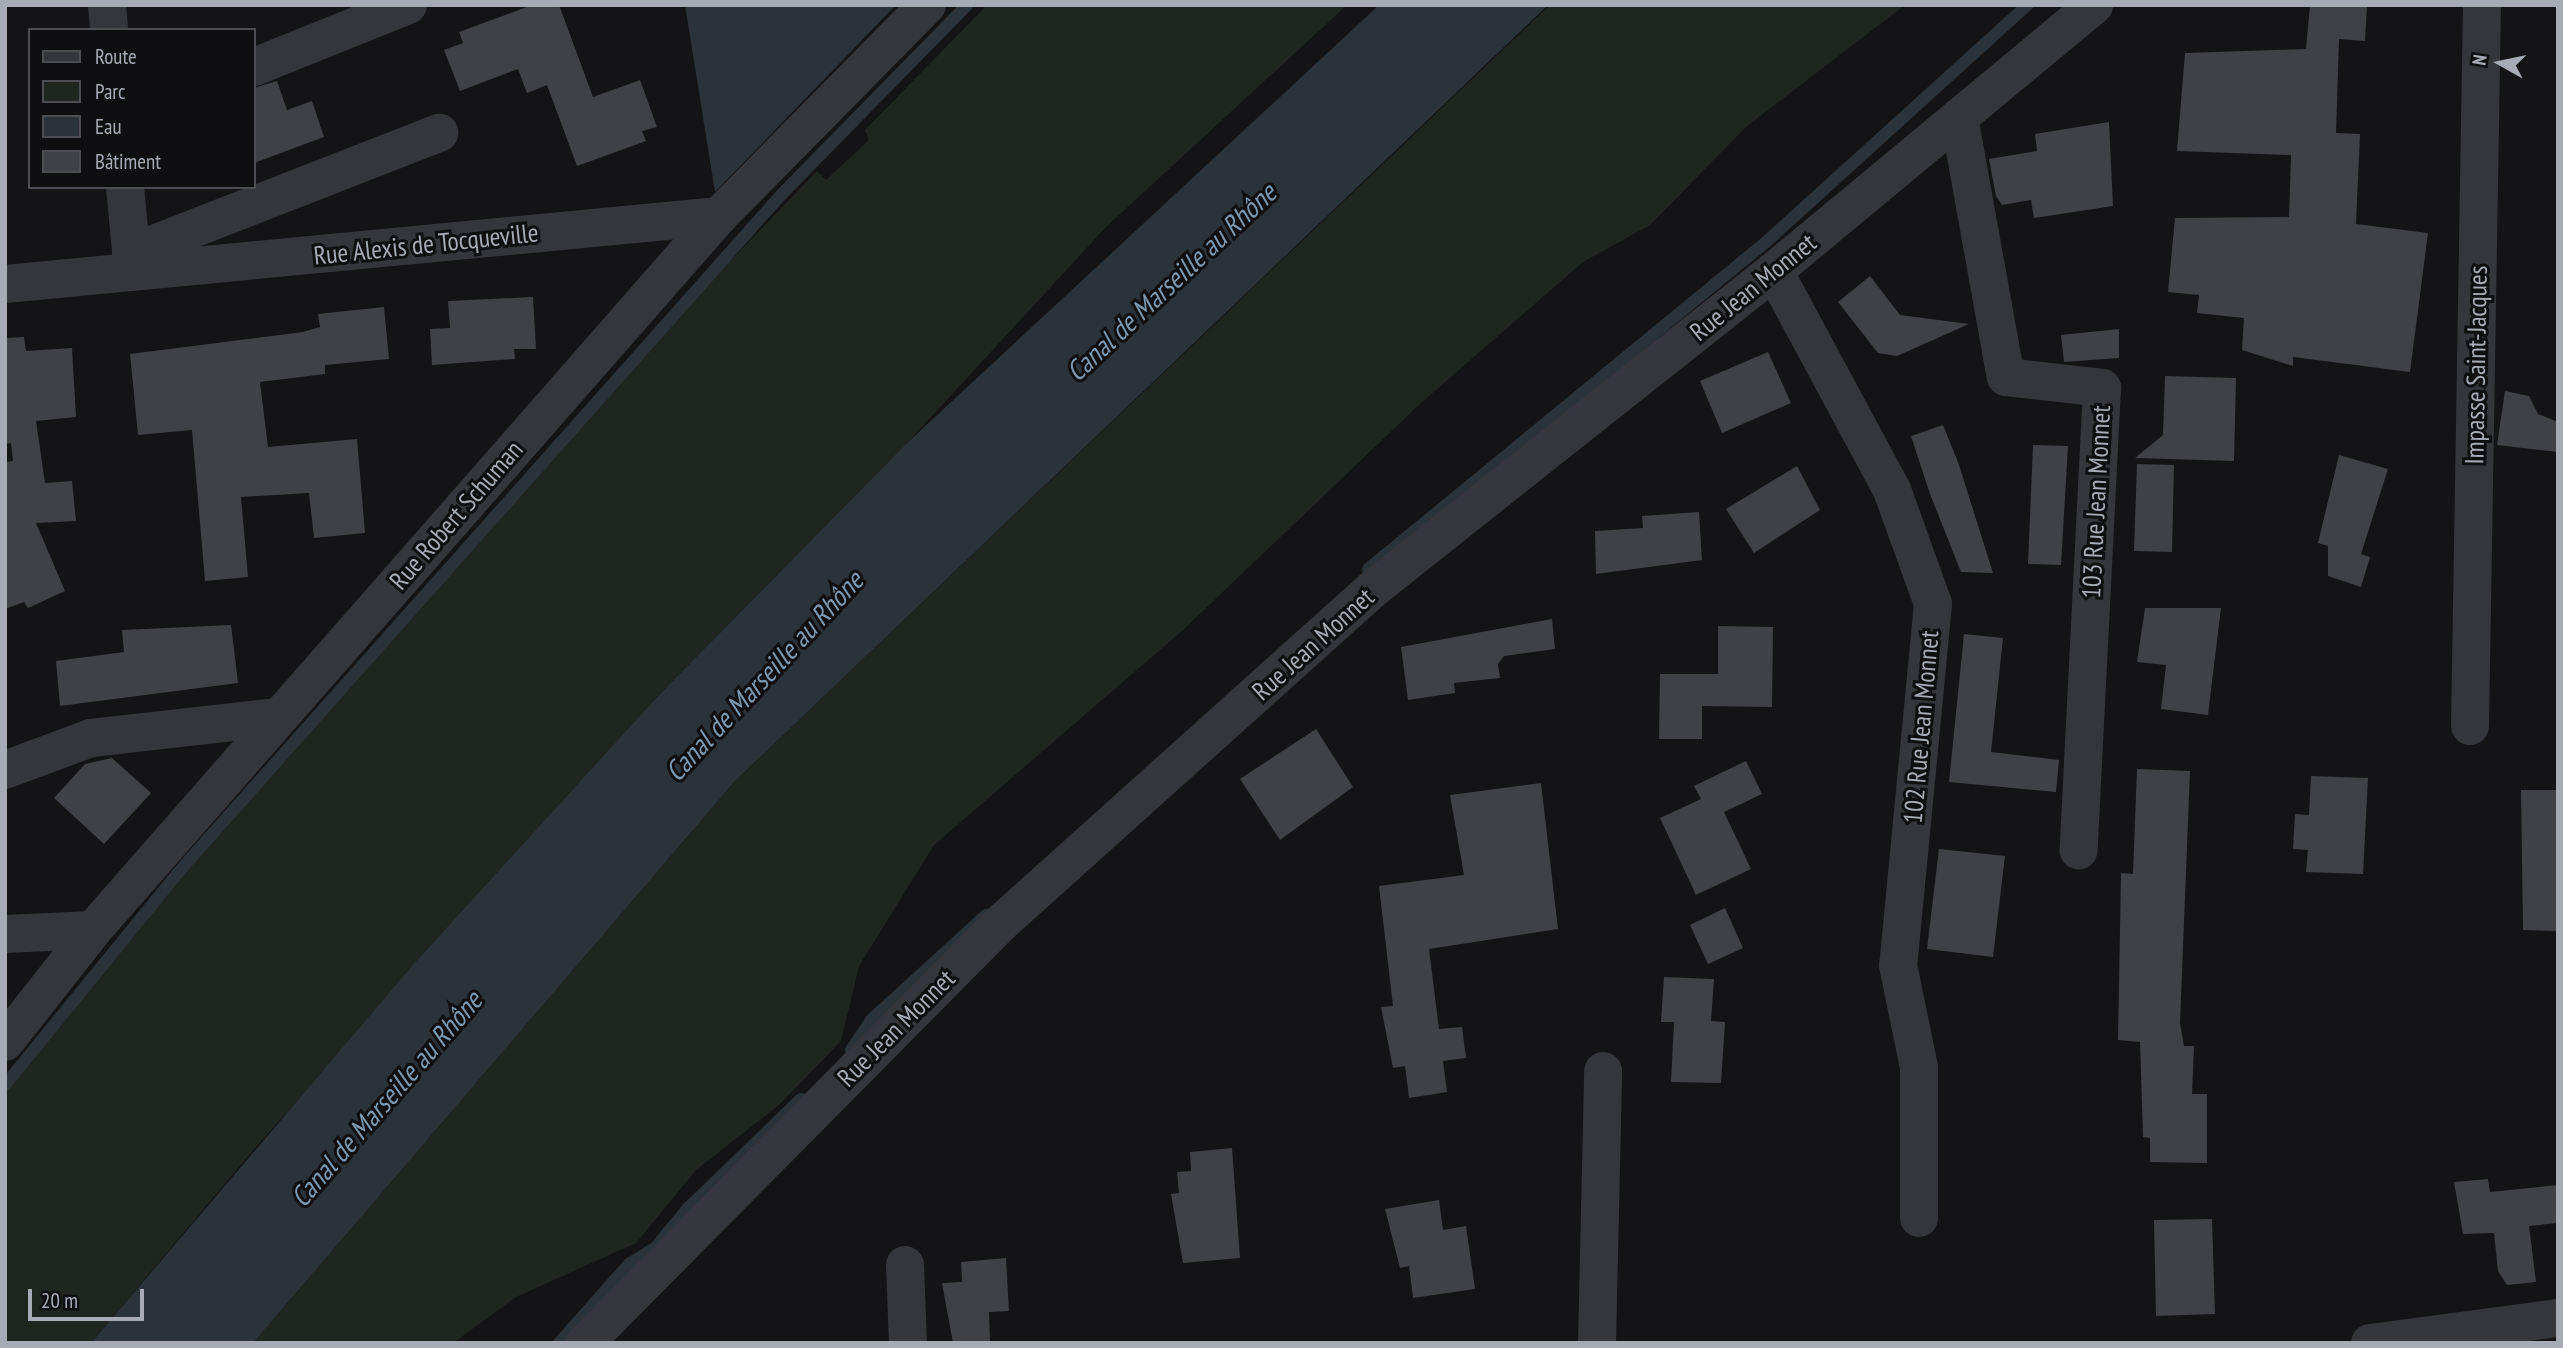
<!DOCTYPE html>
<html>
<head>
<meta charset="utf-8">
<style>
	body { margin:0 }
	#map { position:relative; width:2563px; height:1348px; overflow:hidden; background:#141416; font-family:"PT Sans Narrow",sans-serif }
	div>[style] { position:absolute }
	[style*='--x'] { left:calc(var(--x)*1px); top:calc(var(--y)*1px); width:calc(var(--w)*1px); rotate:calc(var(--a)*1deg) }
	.green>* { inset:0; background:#1f2620 }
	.water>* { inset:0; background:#2b333a }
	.stream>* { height:12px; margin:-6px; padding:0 6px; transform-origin:6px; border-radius:6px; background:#2b333a }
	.building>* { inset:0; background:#404146 }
	.minor>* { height:38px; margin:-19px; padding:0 19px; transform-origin:19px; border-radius:19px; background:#35363b }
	span { translate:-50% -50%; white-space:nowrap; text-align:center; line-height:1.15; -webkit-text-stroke:6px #0f0f11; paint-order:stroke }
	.street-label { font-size:26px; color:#a6abb6 }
	.water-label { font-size:28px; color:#7d99b1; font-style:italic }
	.frame { position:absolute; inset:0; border:7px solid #a6abb6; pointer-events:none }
	.legend { position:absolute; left:28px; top:28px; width:228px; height:161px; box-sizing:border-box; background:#0f0f11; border:2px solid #4b4d53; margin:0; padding:9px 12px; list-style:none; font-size:21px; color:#a6abb6 }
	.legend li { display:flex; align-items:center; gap:14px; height:35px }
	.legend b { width:35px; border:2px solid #4b4d53 }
	.north { position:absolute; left:2465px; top:28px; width:70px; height:70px; -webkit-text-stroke:5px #0f0f11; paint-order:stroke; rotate:279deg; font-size:19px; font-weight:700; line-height:28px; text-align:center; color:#a6abb6 }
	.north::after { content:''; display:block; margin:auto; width:24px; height:32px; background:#a6abb6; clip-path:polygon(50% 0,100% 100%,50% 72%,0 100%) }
	.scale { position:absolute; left:28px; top:1289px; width:116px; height:32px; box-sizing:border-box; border:4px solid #a6abb6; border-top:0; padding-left:9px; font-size:21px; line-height:24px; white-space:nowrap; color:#a6abb6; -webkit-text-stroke:5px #0f0f11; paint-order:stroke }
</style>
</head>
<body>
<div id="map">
	<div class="green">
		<i style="clip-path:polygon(987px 5px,1347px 5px,1106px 227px,907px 443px,659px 695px,255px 1148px,91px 1343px,5px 1343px,5px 1087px,108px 954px,691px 302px,817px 171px,826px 180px,869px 140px,865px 130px)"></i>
		<i style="clip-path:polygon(1550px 5px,1905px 5px,1747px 126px,1650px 225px,1583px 262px,1421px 403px,1183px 630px,934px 845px,859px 966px,841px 1041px,779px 1105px,696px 1170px,636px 1243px,516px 1297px,453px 1343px,253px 1343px,735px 781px)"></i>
	</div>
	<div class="water">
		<i style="clip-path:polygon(685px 5px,896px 5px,715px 192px)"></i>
		<i style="clip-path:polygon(1379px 5px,1548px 5px,735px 781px,253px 1343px,91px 1343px,413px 965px,659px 695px,907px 443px)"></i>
	</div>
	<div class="stream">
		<i style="--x:1368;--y:569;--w:515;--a:-39.41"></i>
		<i style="--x:1766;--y:242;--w:353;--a:-42.2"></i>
		<i style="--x:851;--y:1050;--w:36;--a:-56"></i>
		<i style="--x:871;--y:1020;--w:156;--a:-42.4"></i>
		<i style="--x:5;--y:1085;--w:280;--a:-50.8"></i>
		<i style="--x:182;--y:868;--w:901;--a:-48.33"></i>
		<i style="--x:781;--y:195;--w:266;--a:-45.6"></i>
		<i style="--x:559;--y:1343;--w:106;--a:-48.5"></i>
		<i style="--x:629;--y:1264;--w:31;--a:-32"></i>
		<i style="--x:655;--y:1248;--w:52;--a:-50.5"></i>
		<i style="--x:688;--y:1208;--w:157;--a:-44"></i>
	</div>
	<div class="building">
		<i style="clip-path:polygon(532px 5px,559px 5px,593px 97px,640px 80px,657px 127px,642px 131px,646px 141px,577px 166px,547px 85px,527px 93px,518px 69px,460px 91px,444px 50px,463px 43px,459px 32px)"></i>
		<i style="clip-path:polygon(2310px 5px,2367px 5px,2365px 41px,2339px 39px,2336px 133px,2360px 134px,2356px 224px,2428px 233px,2410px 372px,2293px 357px,2293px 366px,2242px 350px,2244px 318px,2197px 313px,2199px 295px,2168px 292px,2175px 218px,2289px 217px,2291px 155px,2177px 151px,2185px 53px,2306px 49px)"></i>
		<i style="clip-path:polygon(277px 81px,287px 110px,312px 101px,324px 137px,254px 163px,254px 88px)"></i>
		<i style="clip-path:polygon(2109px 122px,2113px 206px,2034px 218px,2031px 200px,2002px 205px,1996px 196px,1989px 159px,2037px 151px,2035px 134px)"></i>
		<i style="clip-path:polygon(1870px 276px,1900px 315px,1969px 324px,1897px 356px,1878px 353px,1838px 302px)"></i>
		<i style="clip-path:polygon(533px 297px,536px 349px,514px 349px,515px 359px,432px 365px,430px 329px,450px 328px,448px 301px)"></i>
		<i style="clip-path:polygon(384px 307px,389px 359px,325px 365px,325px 374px,260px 382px,268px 447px,357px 439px,365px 533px,314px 538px,309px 493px,241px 497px,248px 577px,205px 581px,192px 430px,138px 435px,130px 354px,303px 332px,320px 327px,318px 314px)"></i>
		<i style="clip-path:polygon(2119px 329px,2119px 358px,2064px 362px,2061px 335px)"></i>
		<i style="clip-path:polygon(24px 337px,26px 351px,72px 348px,76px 417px,36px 421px,45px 483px,72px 481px,76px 521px,36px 523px,65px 591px,28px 608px,24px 602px,5px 609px,5px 462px,13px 461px,11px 443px,5px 444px,5px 338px)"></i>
		<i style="clip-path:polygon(1768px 352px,1791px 403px,1722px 433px,1700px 381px)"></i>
		<i style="clip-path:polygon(2165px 376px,2236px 378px,2234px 461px,2135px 458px,2163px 435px)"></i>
		<i style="clip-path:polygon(2505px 391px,2529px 396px,2538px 414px,2558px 422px,2558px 452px,2497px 445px)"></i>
		<i style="clip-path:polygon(1943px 425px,1958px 462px,1993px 573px,1961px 572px,1930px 494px,1911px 436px)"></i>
		<i style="clip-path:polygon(2033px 445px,2068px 446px,2061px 565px,2028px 564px)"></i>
		<i style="clip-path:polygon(2339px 455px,2388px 469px,2361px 554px,2370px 557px,2361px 587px,2328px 576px,2328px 546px,2318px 543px)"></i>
		<i style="clip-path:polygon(2137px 464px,2174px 465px,2172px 552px,2134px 551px)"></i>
		<i style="clip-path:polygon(1797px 466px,1820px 510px,1754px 553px,1726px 509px)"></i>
		<i style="clip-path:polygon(1699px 512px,1702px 560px,1596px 574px,1595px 531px,1643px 528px,1642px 516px)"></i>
		<i style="clip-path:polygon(2145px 608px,2221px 608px,2208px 715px,2161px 709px,2166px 665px,2137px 662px)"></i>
		<i style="clip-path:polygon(1552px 619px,1555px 649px,1504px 656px,1498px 664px,1500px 678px,1454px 683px,1455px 693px,1408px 700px,1401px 647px)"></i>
		<i style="clip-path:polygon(231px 625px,238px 683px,60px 706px,56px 661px,124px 652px,122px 630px)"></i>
		<i style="clip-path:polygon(1718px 626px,1773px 627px,1772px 707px,1702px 706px,1702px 739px,1659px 739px,1660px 674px,1718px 674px)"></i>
		<i style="clip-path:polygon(1964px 634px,2003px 638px,1991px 752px,2059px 760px,2056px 792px,1949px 782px)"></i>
		<i style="clip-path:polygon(1316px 729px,1353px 787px,1280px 840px,1240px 779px)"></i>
		<i style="clip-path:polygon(112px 758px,151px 793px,104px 844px,54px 798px,85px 764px)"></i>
		<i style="clip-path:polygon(1746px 761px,1762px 794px,1724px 812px,1751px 869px,1696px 895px,1660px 818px,1701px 799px,1694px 786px)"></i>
		<i style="clip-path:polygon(2137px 769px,2190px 771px,2180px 1023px,2184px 1046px,2194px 1046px,2192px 1094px,2207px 1094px,2207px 1163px,2150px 1162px,2150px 1138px,2143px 1137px,2140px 1042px,2118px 1040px,2121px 873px,2133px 874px)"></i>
		<i style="clip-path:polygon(2311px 776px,2368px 778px,2363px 874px,2306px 872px,2308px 850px,2293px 849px,2295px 814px,2309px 815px)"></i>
		<i style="clip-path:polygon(1541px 783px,1558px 929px,1429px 949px,1439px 1029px,1462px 1027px,1466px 1058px,1443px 1061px,1447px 1092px,1409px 1098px,1405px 1066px,1393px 1068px,1381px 1007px,1393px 1006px,1379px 886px,1464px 875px,1450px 795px)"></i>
		<i style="clip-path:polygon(2521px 790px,2558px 790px,2558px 931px,2523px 930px)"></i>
		<i style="clip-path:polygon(1939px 849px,2005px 856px,1993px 957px,1927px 949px)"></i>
		<i style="clip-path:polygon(1725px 908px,1743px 948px,1708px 964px,1690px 925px)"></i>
		<i style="clip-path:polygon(1664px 977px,1714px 979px,1711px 1021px,1725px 1022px,1721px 1083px,1671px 1082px,1674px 1022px,1661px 1022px)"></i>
		<i style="clip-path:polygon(1232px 1148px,1240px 1258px,1183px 1263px,1171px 1194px,1179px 1193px,1177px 1172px,1191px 1171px,1190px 1152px)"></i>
		<i style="clip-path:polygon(2488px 1179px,2490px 1192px,2558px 1185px,2558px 1223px,2529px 1226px,2536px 1282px,2507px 1285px,2498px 1271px,2494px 1233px,2463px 1234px,2454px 1182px)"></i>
		<i style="clip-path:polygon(1439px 1200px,1443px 1230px,1466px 1226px,1475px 1289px,1413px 1298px,1409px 1266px,1400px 1268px,1385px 1209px)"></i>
		<i style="clip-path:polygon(2212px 1219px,2215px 1314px,2156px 1316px,2154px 1220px)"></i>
		<i style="clip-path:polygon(1006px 1258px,1009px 1311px,989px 1312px,990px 1343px,953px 1343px,942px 1283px,962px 1282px,961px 1262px)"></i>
	</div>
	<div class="minor">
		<i style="--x:107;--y:5;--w:25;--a:85"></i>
		<i style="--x:254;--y:67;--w:166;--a:-21.9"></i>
		<i style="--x:1959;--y:117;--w:264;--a:79.8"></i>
		<i style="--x:2006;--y:377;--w:97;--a:6.5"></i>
		<i style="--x:2102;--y:388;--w:463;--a:92.9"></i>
		<i style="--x:125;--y:187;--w:85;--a:84.6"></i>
		<i style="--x:131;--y:253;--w:331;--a:-21.3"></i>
		<i style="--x:1774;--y:271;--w:249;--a:61.7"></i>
		<i style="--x:1892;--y:490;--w:121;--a:70.2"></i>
		<i style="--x:1933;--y:604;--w:363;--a:95.5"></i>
		<i style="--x:1898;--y:965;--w:104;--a:78.4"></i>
		<i style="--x:1919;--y:1067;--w:151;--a:90"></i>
		<i style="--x:5;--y:284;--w:717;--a:-5.44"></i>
		<i style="--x:2470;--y:726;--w:721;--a:-89.05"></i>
		<i style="--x:5;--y:770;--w:92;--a:-20.4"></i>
		<i style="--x:91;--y:738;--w:189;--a:-6.4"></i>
		<i style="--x:5;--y:934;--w:88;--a:-2.6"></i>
		<i style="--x:5;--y:1042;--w:142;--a:-51.8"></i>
		<i style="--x:93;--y:930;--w:950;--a:-48.76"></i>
		<i style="--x:719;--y:216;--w:296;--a:-45.4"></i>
		<i style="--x:905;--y:1265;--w:78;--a:87.8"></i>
		<i style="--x:585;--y:1343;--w:590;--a:-45.27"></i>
		<i style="--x:1000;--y:924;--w:503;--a:-41.94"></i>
		<i style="--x:1374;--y:588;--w:510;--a:-38.4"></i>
		<i style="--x:1774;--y:271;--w:416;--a:-39.7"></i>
		<i style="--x:1597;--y:1343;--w:272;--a:-88.7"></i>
		<i style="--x:2370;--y:1343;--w:190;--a:-7.6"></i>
	</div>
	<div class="street-label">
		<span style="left:426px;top:244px;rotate:-6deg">Rue Alexis de Tocqueville</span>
		<span style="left:1753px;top:287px;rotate:-39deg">Rue Jean Monnet</span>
		<span style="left:2476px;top:365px;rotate:-89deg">Impasse Saint-Jacques</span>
		<span style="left:2096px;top:502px;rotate:-87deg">103 Rue Jean Monnet</span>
		<span style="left:456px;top:515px;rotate:-49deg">Rue Robert Schuman</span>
		<span style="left:1313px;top:644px;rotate:-42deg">Rue Jean Monnet</span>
		<span style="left:1921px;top:727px;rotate:-85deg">102 Rue Jean Monnet</span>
		<span style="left:896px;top:1028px;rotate:-45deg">Rue Jean Monnet</span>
	</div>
	<div class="water-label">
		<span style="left:1171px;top:282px;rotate:-43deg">Canal de Marseille au Rhône</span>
		<span style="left:764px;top:676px;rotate:-47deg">Canal de Marseille au Rhône</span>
		<span style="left:386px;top:1099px;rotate:-49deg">Canal de Marseille au Rhône</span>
	</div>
	<div class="frame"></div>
	<ul class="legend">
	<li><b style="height:9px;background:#35363b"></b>Route</li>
	<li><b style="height:19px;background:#1f2620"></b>Parc</li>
	<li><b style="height:19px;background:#2b333a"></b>Eau</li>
	<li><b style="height:19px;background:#404146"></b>Bâtiment</li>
	</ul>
	<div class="north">N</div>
	<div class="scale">20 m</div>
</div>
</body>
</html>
